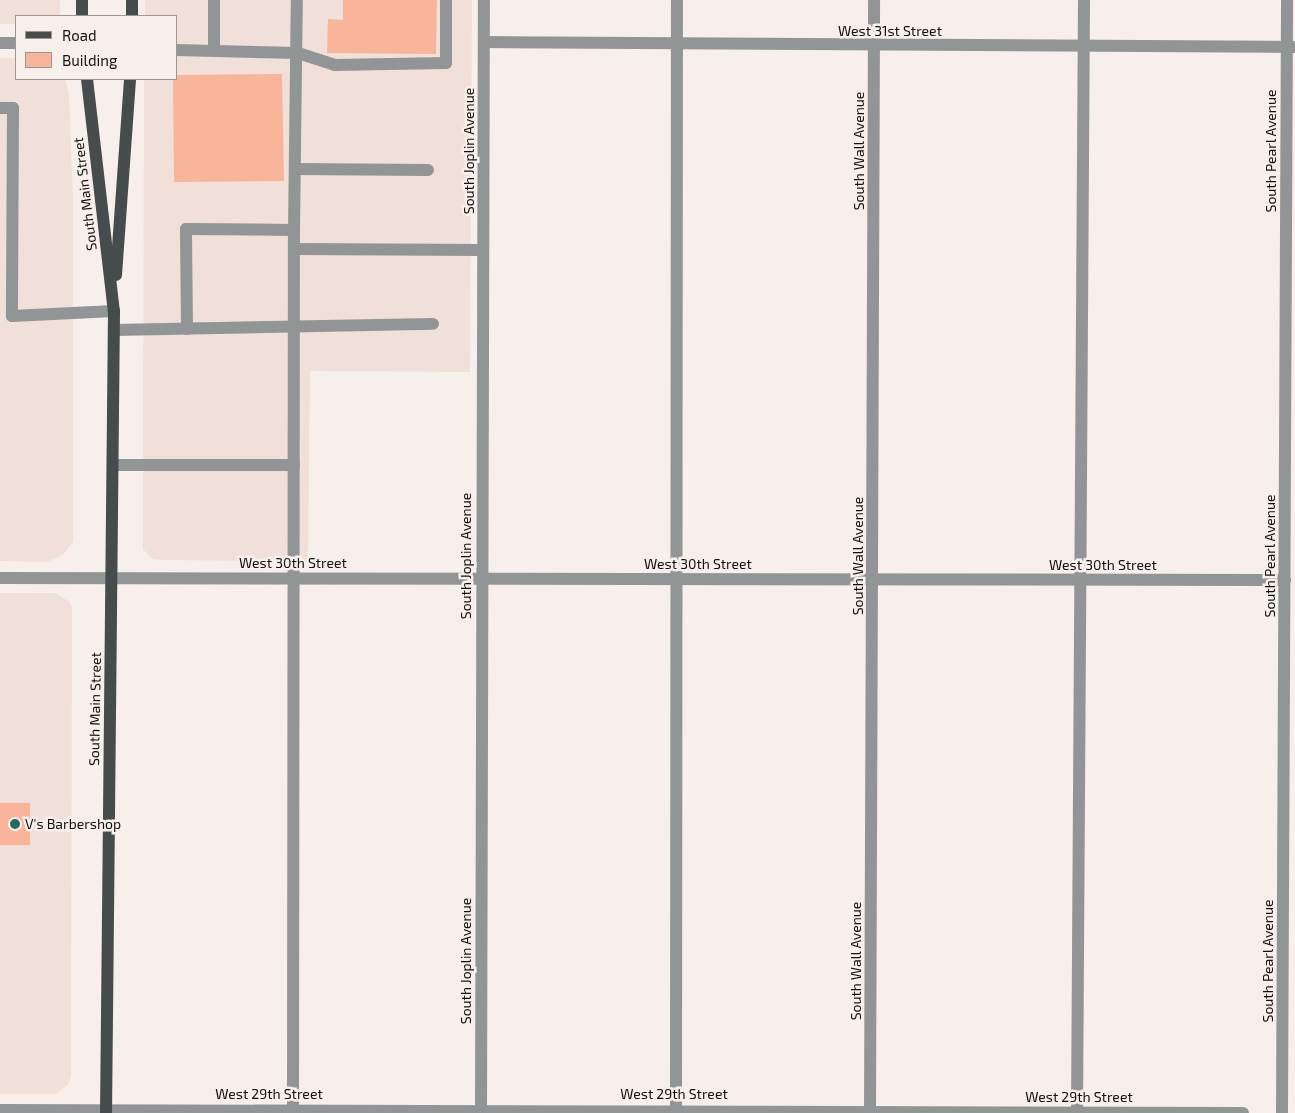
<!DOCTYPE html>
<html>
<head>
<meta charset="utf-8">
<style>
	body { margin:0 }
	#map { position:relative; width:1295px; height:1113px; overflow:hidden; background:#f7efeb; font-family:"Exo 2",sans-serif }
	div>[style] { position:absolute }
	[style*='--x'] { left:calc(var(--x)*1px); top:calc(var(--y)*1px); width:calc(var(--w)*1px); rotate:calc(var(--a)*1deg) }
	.built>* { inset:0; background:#f0e0d9 }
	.building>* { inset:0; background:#f8b59a }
	.minor>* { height:12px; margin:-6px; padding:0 6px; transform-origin:6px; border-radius:6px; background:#919595 }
	.major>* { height:12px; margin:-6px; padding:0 6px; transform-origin:6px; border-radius:6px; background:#454c4b }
	.dots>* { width:14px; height:14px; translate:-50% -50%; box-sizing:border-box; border:2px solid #f7efeb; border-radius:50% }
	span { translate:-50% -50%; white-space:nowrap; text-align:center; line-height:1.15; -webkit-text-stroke:5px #f7efeb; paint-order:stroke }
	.street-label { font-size:14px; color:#13100f }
	.poi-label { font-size:14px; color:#13100f }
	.left { translate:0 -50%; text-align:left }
	.legend { position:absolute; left:15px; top:15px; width:162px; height:65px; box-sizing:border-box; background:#f7efeb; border:1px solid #9c9693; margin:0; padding:6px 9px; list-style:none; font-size:15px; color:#13100f }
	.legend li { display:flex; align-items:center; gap:10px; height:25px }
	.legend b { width:25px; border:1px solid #9c9693 }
</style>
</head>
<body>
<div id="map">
	<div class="built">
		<i style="clip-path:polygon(0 0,60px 0,60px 16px,16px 16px,16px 24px,0 24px)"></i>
		<i style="clip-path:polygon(145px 0,472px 0,470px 372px,310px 371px,308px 561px,161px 560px,152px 559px,143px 549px,144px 79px,176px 79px,176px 16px,145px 16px)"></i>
		<i style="clip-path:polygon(0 58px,16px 58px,16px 79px,65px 79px,69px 93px,73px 202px,73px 542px,63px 555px,47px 562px,0 561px)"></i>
		<i style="clip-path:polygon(0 593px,55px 593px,70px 602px,72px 609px,71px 1076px,68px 1085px,56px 1094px,0 1094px)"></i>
	</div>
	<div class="building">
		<i style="clip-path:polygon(343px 0,437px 0,436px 54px,327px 53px,328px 19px,343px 20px)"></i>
		<i style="clip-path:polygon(282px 74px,284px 181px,174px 182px,173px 79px,176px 79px,176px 75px)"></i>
		<i style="clip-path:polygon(0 803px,30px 803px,30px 845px,0 845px)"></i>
	</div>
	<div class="minor">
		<i style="--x:214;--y:0;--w:50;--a:90"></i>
		<i style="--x:485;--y:42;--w:810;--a:0.35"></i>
		<i style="--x:0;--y:43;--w:16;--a:0"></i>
		<i style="--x:176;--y:50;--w:122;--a:1.4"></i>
		<i style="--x:298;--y:53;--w:39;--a:18"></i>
		<i style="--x:335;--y:65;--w:111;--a:-1"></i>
		<i style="--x:446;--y:63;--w:63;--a:-90"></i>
		<i style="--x:0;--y:108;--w:13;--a:0"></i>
		<i style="--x:13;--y:108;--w:208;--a:90.3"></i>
		<i style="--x:12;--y:316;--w:102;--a:-2.8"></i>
		<i style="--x:295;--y:169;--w:133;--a:0.4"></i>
		<i style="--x:294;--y:249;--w:189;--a:0.3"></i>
		<i style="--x:187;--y:329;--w:100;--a:-90.6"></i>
		<i style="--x:186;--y:229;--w:108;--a:0.5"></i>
		<i style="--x:114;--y:330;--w:319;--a:-1.1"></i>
		<i style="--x:113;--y:465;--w:181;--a:0"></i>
		<i style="--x:0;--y:578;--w:1285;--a:0.09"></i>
		<i style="--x:0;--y:1110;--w:1243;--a:0.14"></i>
		<i style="--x:293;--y:1113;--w:883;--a:-89.94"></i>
		<i style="--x:294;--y:230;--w:230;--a:-89.3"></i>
		<i style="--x:481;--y:1113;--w:1113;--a:-89.85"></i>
		<i style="--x:676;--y:1113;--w:1113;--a:-89.95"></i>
		<i style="--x:870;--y:1113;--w:1113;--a:-89.79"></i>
		<i style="--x:1077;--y:1113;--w:1113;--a:-89.64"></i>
		<i style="--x:1282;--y:1113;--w:1113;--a:-89.74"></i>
	</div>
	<div class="major">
		<i style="--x:82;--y:0;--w:16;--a:90"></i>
		<i style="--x:132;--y:16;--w:16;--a:-90"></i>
		<i style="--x:87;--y:79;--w:234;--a:83.4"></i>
		<i style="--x:114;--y:311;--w:802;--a:90.57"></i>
		<i style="--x:116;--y:275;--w:196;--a:-85.9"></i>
	</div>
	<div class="dots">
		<i style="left:15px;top:824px;background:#216c66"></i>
	</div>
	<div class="street-label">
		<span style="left:890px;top:31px">West 31st Street</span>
		<span style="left:469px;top:151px;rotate:-90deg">South Joplin Avenue</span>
		<span style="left:859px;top:151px;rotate:-90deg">South Wall Avenue</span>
		<span style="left:1271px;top:151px;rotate:-90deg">South Pearl Avenue</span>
		<span style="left:85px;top:194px;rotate:-97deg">South Main Street</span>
		<span style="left:466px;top:556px;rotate:-90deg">South Joplin Avenue</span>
		<span style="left:858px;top:556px;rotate:-90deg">South Wall Avenue</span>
		<span style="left:1270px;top:556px;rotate:-90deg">South Pearl Avenue</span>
		<span style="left:293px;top:563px">West 30th Street</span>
		<span style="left:698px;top:564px">West 30th Street</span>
		<span style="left:1103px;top:565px">West 30th Street</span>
		<span style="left:95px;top:709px;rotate:-89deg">South Main Street</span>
		<span style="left:466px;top:961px;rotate:-90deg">South Joplin Avenue</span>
		<span style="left:856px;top:961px;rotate:-90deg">South Wall Avenue</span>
		<span style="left:1268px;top:961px;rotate:-90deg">South Pearl Avenue</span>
		<span style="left:269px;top:1094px">West 29th Street</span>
		<span style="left:674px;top:1094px">West 29th Street</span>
		<span style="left:1079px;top:1097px">West 29th Street</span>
	</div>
	<div class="poi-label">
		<span class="left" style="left:25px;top:824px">V's Barbershop</span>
	</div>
	<ul class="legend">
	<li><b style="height:6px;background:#454c4b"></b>Road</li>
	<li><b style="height:14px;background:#f8b59a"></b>Building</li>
	</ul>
</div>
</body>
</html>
